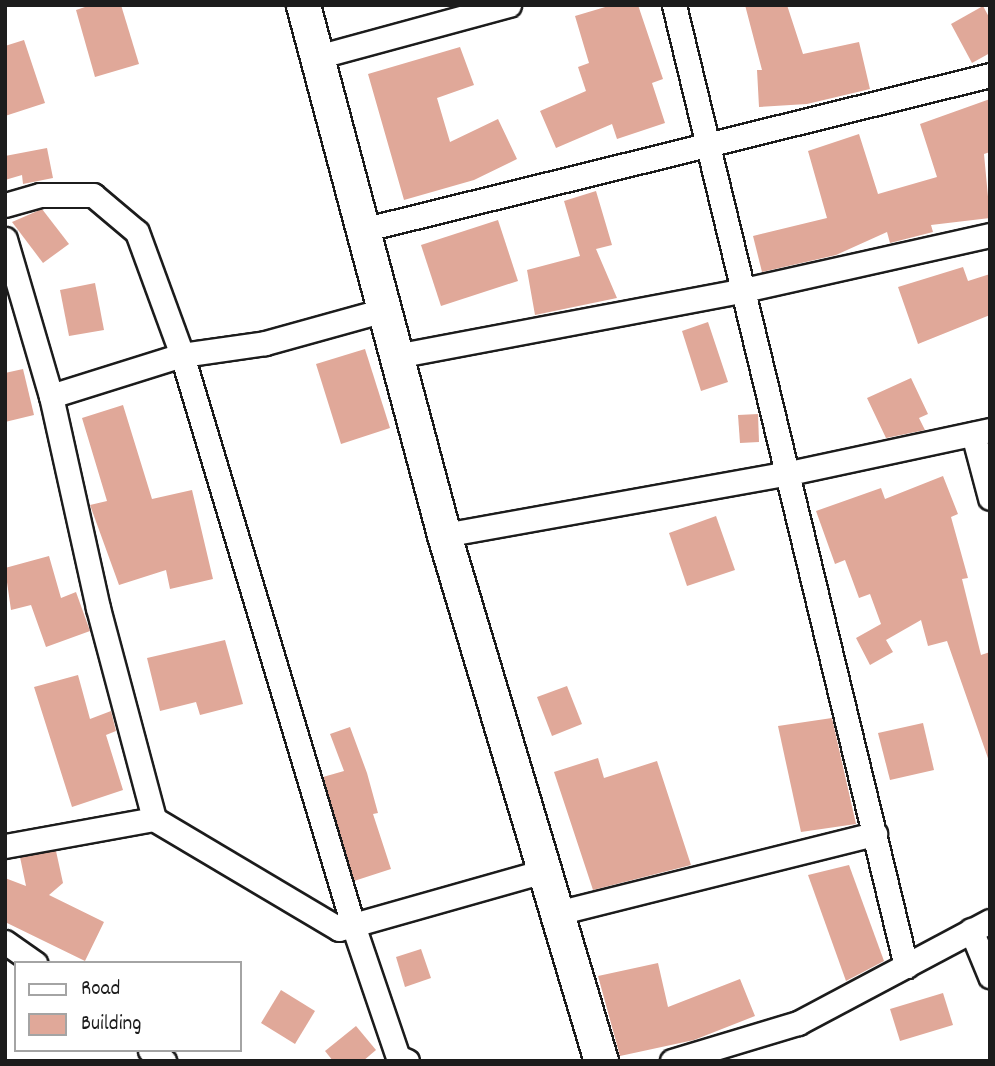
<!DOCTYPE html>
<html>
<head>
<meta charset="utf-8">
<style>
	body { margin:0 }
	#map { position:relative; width:995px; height:1066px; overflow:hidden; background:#fff; font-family:Dekko,sans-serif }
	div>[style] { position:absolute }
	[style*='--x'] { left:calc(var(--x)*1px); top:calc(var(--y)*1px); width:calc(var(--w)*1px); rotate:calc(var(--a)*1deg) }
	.building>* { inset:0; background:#e0a899 }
	.roads { filter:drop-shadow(2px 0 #1c1c1c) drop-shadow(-2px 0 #1c1c1c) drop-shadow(0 2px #1c1c1c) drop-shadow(0 -2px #1c1c1c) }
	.street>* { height:23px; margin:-11.5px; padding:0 11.5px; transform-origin:11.5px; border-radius:11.5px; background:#fff }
	.secondary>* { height:33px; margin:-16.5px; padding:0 16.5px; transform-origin:16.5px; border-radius:16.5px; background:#fff }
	span { translate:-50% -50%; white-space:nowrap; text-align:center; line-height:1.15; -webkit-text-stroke:5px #fff; paint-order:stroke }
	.frame { position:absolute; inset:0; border:7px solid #1c1c1c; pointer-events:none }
	.legend { position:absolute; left:14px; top:961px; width:228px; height:91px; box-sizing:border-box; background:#fff; border:2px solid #a4a4a4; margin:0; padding:9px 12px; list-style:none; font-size:21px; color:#1c1c1c }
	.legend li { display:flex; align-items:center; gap:14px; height:35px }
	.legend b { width:35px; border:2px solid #a4a4a4 }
</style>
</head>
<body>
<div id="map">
	<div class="building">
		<i style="clip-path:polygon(91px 5px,121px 5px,139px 64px,95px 77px,76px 10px)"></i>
		<i style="clip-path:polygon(612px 5px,638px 5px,663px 79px,652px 83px,665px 123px,617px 139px,612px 124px,556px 148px,540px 111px,586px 91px,578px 67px,589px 63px,575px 16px)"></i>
		<i style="clip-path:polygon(745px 5px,787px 5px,803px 54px,859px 42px,870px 89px,807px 104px,759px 107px,757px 70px,762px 70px)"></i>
		<i style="clip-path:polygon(983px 6px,990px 19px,990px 53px,972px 63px,951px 24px)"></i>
		<i style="clip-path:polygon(24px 40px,45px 103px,5px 116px,5px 46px)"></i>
		<i style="clip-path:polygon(460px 47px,474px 85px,437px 98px,450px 142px,498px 119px,517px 159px,474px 180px,404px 200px,368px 74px)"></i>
		<i style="clip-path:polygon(990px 99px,990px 152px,984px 154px,990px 218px,931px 225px,933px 232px,890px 243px,887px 232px,836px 255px,762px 272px,753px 236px,827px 218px,808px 151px,859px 134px,878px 194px,937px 177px,920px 124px)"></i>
		<i style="clip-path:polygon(47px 148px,53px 178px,23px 184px,22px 175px,5px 180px,5px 156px)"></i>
		<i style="clip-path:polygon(596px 191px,612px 245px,596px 249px,617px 298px,535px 315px,527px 270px,580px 256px,564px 201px)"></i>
		<i style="clip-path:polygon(42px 209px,69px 244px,43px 263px,12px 222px)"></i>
		<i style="clip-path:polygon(498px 220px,518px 281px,441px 306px,421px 245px)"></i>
		<i style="clip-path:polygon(963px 267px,968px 281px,990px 274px,990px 315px,918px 344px,898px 287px)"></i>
		<i style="clip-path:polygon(95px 283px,104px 330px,69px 336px,60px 290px)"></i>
		<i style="clip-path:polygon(708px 322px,728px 382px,701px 391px,682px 331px)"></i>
		<i style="clip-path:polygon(365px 349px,390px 428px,341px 444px,316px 364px)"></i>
		<i style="clip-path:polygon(23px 369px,34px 415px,5px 422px,5px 373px)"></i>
		<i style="clip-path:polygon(911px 378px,928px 414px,919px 418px,925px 430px,886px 438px,867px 398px)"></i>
		<i style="clip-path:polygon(123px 405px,152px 499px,192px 490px,213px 579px,170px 589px,166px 570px,119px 585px,90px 505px,107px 501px,82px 418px)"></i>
		<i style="clip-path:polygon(758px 414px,759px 442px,740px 443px,738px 415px)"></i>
		<i style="clip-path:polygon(943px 476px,958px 514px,951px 517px,968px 578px,962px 579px,981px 655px,990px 652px,990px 764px,947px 641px,928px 646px,921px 620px,886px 640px,893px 652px,870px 665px,856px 638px,881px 624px,870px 594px,859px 598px,845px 560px,835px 564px,816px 511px,881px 488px,885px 499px)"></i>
		<i style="clip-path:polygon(716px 516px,735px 570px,687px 586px,669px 533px)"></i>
		<i style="clip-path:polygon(49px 556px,61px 598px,76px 592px,90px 631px,46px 647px,31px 605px,11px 610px,5px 568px)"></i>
		<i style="clip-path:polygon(225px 640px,243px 704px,200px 715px,196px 702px,160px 711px,147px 658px)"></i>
		<i style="clip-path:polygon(78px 675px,90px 719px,111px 711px,116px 731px,106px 735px,123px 790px,72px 807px,34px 687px)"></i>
		<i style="clip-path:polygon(567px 686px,582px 724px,552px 736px,537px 697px)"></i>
		<i style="clip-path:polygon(832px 718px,856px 824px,801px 832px,778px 726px)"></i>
		<i style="clip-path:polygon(923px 723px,934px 770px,890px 780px,878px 733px)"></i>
		<i style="clip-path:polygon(350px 727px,367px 773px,378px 813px,373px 814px,391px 869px,354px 881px,323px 777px,344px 771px,330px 734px)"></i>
		<i style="clip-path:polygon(598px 758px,604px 778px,657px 761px,691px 865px,593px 890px,554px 772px)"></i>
		<i style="clip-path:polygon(56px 851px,63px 883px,49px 895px,104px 922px,85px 961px,5px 922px,5px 878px,26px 886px,20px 857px)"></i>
		<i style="clip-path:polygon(849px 865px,884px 961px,846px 981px,808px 875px)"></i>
		<i style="clip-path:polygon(421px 949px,431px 978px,405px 987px,396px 957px)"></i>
		<i style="clip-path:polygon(658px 963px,668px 1007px,740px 979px,755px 1016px,694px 1040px,620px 1056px,598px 976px)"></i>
		<i style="clip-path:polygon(281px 990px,315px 1011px,295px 1044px,261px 1023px)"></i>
		<i style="clip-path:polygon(943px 993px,953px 1025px,900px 1041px,890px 1009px)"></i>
		<i style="clip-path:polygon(356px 1026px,376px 1050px,363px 1061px,333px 1061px,325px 1051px)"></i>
	</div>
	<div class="roads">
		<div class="street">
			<i style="--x:674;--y:5;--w:989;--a:76.43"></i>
			<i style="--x:317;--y:57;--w:199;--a:-15.2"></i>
			<i style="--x:5;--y:205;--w:36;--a:-16"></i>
			<i style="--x:40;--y:195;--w:53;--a:0"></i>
			<i style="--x:93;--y:195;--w:57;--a:40.1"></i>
			<i style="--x:137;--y:232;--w:131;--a:69.9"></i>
			<i style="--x:182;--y:355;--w:595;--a:73.3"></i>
			<i style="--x:353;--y:925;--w:139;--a:71.2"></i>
			<i style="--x:398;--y:1057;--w:10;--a:24"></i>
			<i style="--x:362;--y:230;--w:647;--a:-13.86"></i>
			<i style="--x:5;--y:239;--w:164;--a:73.7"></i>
			<i style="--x:51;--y:396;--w:217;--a:77.5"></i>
			<i style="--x:98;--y:608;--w:218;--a:75.1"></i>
			<i style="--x:396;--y:356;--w:354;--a:-10.7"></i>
			<i style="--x:744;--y:290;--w:252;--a:-12.6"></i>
			<i style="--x:51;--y:396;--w:137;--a:-17.4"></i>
			<i style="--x:182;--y:355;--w:84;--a:-8.2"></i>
			<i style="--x:265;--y:343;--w:123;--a:-15.5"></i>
			<i style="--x:973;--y:434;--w:66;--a:75.1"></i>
			<i style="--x:444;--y:535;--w:351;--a:-10.2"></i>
			<i style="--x:789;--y:473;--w:206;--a:-12.1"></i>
			<i style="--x:5;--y:846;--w:151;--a:-10.3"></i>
			<i style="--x:154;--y:819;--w:215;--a:30.7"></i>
			<i style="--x:339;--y:929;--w:213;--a:-15.8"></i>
			<i style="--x:557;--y:913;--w:328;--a:-14"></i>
			<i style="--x:971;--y:930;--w:50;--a:67.6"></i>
			<i style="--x:5;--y:942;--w:37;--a:35"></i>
			<i style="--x:150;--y:1050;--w:18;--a:38"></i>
			<i style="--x:672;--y:1061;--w:132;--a:-16.8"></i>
			<i style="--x:798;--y:1023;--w:217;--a:-28"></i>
		</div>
		<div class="secondary">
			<i style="--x:303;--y:5;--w:548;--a:75.1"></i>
			<i style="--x:444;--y:535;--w:549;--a:73.38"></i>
		</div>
	</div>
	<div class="frame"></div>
	<ul class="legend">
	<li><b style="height:9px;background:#fff"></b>Road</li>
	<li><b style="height:19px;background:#e0a899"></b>Building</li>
	</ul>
</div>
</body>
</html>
